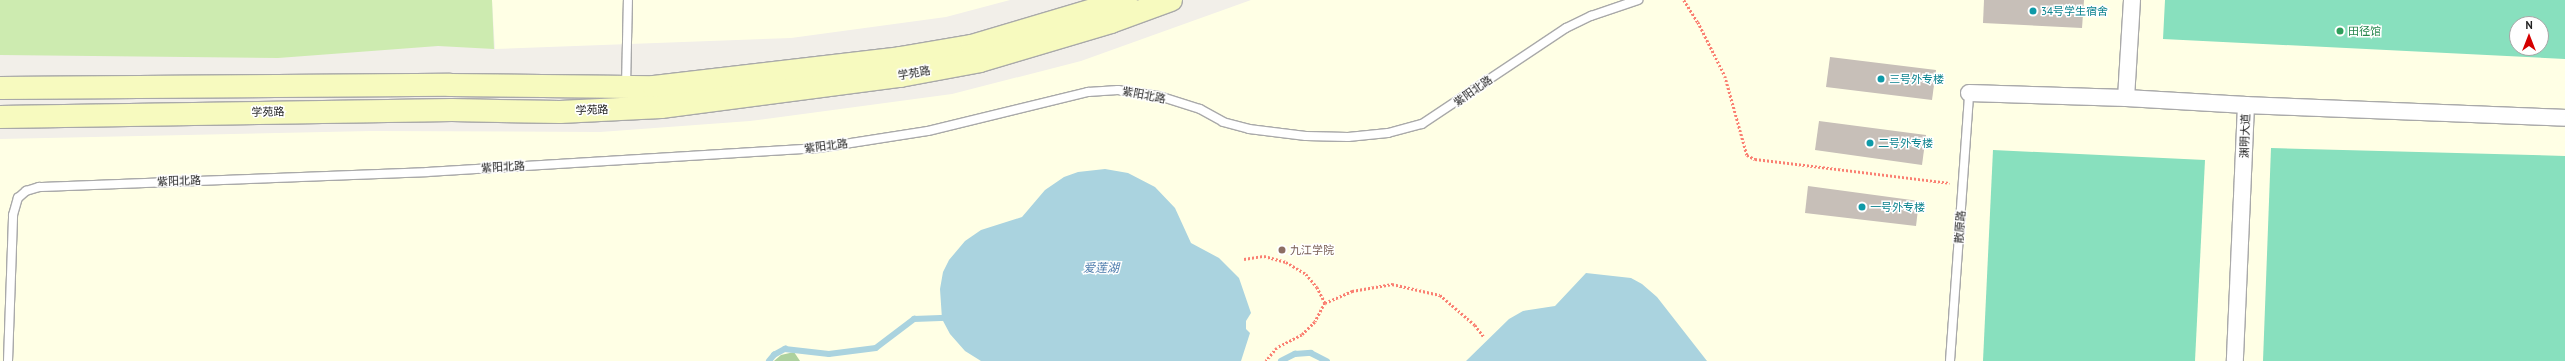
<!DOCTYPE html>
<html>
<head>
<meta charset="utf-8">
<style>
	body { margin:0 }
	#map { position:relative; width:2565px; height:361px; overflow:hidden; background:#f2efe9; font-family:"PT Sans","Noto Sans SC",sans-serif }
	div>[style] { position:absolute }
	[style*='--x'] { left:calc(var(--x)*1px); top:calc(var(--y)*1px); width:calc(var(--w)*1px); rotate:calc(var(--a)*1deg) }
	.education>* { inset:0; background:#ffffe5 }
	.grass>* { inset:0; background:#cdebb0 }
	.forest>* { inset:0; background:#add19e }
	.pitch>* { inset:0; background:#88e0be }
	.water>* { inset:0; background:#aad3df }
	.stream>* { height:5.5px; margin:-2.75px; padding:0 2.75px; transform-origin:2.75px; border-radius:2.75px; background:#aad3df }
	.building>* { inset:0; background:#c7bfb8 }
	.path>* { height:2.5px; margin-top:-1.25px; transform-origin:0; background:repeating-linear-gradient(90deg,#fa8072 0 2px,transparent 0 4px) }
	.roads { filter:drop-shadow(1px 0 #a9a9a9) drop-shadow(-1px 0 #a9a9a9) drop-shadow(0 1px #a9a9a9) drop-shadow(0 -1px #a9a9a9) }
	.lane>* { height:8px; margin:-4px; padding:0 4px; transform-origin:4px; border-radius:4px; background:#fff }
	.street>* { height:16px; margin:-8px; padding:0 8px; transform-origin:8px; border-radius:8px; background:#fff }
	.secondary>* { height:22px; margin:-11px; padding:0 11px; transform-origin:11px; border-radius:11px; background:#f7fabf }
	.dots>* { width:11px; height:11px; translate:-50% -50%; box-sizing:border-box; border:2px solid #fff; border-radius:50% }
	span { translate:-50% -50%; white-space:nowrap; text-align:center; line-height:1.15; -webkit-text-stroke:3px #fff; paint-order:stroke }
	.culture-label { font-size:11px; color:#0d838f }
	.left { translate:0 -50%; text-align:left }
	.leisure-label { font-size:11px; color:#27864d }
	.street-label { font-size:11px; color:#222 }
	.education-label { font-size:11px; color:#785e54 }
	.water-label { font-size:12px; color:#4a7aab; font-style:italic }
	.north { position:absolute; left:2509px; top:16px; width:40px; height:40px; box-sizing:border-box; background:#fff; border:1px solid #a7a7a7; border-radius:50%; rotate:0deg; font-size:11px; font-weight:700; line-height:16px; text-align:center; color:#222 }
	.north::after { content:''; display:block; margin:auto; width:14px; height:18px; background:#d40000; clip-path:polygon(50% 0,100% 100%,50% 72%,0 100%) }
</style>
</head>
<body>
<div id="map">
	<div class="education">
		<i style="clip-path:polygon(492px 0,1010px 0,946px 17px,791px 38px,495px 49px)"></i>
		<i style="clip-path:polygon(evenodd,1251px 0,2565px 0,2565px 361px,0 361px,0 139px,371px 131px,600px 132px,750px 121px,952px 94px,1081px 61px,1251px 0,2517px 24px,2541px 24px,2541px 48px,2517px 48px,2517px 24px)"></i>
	</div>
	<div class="grass">
		<i style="clip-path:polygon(0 0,492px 0,494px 49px,438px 46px,278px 58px,0 55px)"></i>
	</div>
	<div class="forest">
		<i style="clip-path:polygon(794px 352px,800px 361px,774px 361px,781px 355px)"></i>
	</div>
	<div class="pitch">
		<i style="clip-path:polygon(evenodd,2165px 0,2565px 0,2565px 59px,2163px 39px,2165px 0,2517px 24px,2541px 24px,2541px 48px,2517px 48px,2517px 24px)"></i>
		<i style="clip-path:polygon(2271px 148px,2565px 156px,2565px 361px,2263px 361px)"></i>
		<i style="clip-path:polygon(1993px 150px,2205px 160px,2195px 361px,1983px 361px)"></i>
	</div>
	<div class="water">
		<i style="clip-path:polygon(1105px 169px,1128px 173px,1155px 187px,1175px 208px,1191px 243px,1219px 258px,1239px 278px,1251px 313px,1246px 321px,1246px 329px,1250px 333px,1241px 361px,981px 361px,965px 351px,950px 334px,942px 319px,940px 289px,943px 272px,949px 260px,965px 241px,981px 230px,1022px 217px,1045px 190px,1064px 177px,1078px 172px)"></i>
		<i style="clip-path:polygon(1586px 273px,1631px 278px,1642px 284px,1657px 297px,1707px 361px,1466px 361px,1509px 319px,1523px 311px,1555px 306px)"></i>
	</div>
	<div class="stream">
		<i style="--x:769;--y:361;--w:8;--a:-50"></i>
		<i style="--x:774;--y:355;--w:13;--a:-29"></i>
		<i style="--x:785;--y:349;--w:44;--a:6.5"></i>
		<i style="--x:829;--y:354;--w:47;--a:-7.3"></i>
		<i style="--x:876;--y:348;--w:48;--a:-37.3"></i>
		<i style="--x:914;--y:319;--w:33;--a:-2"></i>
		<i style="--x:1281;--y:361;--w:16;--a:-27"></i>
		<i style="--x:1295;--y:354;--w:16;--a:-4"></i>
		<i style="--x:1311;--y:353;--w:18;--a:27"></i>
	</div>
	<div class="building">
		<i style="clip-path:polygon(1984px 0,2084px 0,2082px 28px,1983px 23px)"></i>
		<i style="clip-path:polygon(1830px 57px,1936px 70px,1932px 100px,1826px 87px)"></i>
		<i style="clip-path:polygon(1819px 121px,1926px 135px,1922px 165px,1815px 150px)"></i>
		<i style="clip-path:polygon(1808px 186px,1919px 201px,1916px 226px,1805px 213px)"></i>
	</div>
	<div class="path">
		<i style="--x:1684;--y:0;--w:26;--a:58"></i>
		<i style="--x:1698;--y:22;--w:60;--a:63.4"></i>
		<i style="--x:1725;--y:76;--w:82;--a:74.4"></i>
		<i style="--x:1747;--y:155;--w:9;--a:27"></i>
		<i style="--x:1755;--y:159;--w:196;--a:7"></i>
		<i style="--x:1244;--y:259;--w:20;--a:-9"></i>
		<i style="--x:1264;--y:256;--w:23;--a:15"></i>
		<i style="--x:1286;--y:262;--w:23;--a:31"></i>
		<i style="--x:1306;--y:274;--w:17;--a:50"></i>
		<i style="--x:1317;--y:287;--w:18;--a:63"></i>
		<i style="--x:1325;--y:303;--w:21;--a:118"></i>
		<i style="--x:1315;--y:322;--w:18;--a:135"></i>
		<i style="--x:1302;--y:335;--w:28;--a:153"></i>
		<i style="--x:1277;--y:348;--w:17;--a:130"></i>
		<i style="--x:1325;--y:303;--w:30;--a:-24"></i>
		<i style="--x:1352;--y:291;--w:41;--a:-9.9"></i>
		<i style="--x:1392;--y:284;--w:49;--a:12.9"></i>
		<i style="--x:1440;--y:295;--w:46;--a:40.6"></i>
		<i style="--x:1475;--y:325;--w:15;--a:53"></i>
	</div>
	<div class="roads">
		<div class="lane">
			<i style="--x:626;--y:86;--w:86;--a:-88.7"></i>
			<i style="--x:8;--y:361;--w:146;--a:-88"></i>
			<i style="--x:13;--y:215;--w:18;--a:-74"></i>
			<i style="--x:18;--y:198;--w:11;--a:-41"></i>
			<i style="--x:26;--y:191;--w:14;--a:-17"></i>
			<i style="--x:39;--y:187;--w:388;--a:-2.2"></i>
			<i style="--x:427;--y:172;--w:393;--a:-3.5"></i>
			<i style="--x:819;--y:148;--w:110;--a:-8.9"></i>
			<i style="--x:928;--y:131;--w:165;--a:-13.7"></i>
			<i style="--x:1088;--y:92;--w:30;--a:-4"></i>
			<i style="--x:1118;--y:90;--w:41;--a:8.3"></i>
			<i style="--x:1159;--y:96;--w:43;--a:17.6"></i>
			<i style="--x:1200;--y:109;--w:26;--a:29"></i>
			<i style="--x:1223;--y:122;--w:27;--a:15"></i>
			<i style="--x:1249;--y:129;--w:57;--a:7"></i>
			<i style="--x:1306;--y:136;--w:42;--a:1.4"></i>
			<i style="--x:1348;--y:137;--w:40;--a:-5.7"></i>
			<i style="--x:1388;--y:133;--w:35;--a:-15"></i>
			<i style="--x:1422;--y:124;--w:173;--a:-33.7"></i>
			<i style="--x:1566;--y:28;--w:28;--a:-26"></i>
			<i style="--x:1591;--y:16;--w:50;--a:-18.8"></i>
			<i style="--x:1950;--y:361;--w:269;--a:-85.9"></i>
		</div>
		<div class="street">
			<i style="--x:2132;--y:0;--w:98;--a:93.5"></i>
			<i style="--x:2126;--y:98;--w:120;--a:3.3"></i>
			<i style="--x:2246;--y:105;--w:256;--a:92.5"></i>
			<i style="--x:1969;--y:93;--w:157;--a:1.8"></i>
			<i style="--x:2246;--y:105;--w:319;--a:2.3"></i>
		</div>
		<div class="secondary">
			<i style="--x:0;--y:88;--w:450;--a:-0.4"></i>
			<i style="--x:450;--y:85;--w:204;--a:0.6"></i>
			<i style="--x:654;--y:87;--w:248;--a:-6.7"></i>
			<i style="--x:900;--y:58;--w:73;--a:-9.5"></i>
			<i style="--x:972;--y:46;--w:161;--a:-16.6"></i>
			<i style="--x:0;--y:117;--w:452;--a:-0.9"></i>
			<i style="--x:452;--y:110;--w:108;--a:1.1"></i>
			<i style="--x:560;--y:112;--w:101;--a:-2.8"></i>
			<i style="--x:661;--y:107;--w:241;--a:-7.4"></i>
			<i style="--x:900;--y:76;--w:81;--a:-10.6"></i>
			<i style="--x:980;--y:61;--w:137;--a:-16.6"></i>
			<i style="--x:1111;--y:22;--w:64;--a:-20.1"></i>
		</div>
	</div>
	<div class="dots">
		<i style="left:2033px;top:11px;background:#0f9aa8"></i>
		<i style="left:2340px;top:31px;background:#2e9e5b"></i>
		<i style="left:1881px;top:79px;background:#0f9aa8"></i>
		<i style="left:1870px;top:143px;background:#0f9aa8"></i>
		<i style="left:1862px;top:207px;background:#0f9aa8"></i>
		<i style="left:1282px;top:250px;background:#8d6e63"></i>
	</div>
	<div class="culture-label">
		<span class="left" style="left:2041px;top:11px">34号学生宿舍</span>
		<span class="left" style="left:1889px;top:79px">三号外专楼</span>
		<span class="left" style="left:1878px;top:143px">二号外专楼</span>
		<span class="left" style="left:1870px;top:207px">一号外专楼</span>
	</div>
	<div class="leisure-label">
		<span class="left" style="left:2348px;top:31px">田径馆</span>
	</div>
	<div class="street-label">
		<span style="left:914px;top:73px;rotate:-10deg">学苑路</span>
		<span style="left:1473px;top:91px;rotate:-35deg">紫阳北路</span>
		<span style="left:1144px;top:95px;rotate:11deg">紫阳北路</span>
		<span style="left:592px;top:110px;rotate:-2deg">学苑路</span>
		<span style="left:268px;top:112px;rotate:-1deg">学苑路</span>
		<span style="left:2245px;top:136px;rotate:-88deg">渊明大道</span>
		<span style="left:826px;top:146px;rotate:-7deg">紫阳北路</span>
		<span style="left:503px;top:167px;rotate:-3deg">紫阳北路</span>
		<span style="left:179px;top:181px;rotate:-2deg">紫阳北路</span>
		<span style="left:1960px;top:227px;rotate:-86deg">散原路</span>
	</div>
	<div class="education-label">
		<span class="left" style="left:1290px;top:250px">九江学院</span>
	</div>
	<div class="water-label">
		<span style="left:1101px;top:268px">爱莲湖</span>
	</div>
	<div class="north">N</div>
</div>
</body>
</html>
